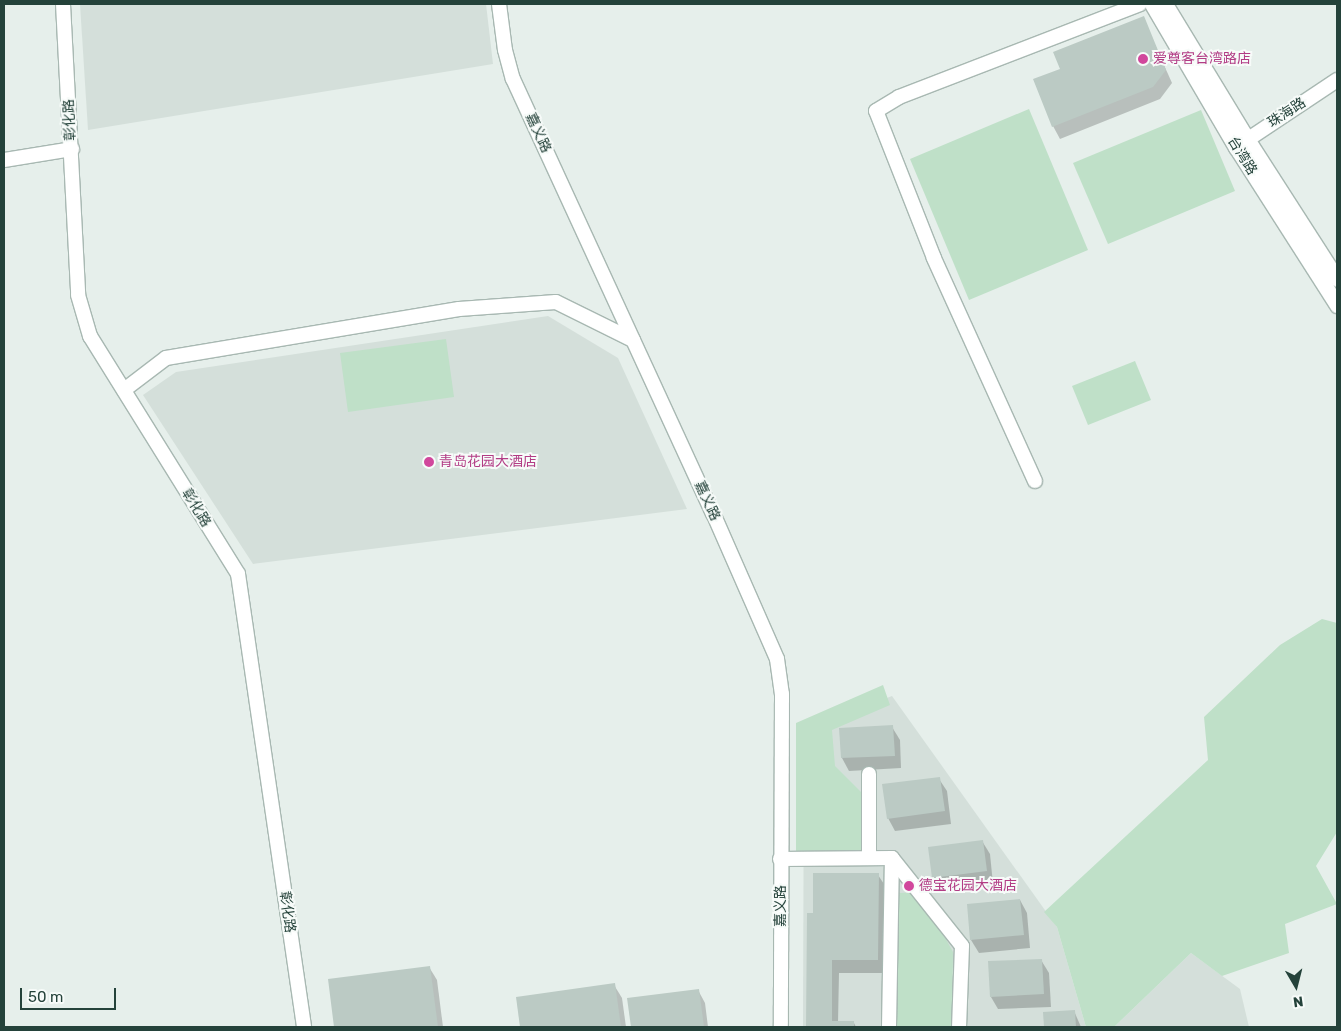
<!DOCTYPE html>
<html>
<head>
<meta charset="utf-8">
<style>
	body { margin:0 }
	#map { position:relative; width:1341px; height:1031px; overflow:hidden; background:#e6efeb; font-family:Rubik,"Noto Sans SC",sans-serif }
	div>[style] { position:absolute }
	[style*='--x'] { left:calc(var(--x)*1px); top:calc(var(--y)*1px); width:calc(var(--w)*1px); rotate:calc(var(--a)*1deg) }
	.built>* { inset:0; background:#d4dfda }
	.green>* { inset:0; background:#bfe0c8 }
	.shadow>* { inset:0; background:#0003 }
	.building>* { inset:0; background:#bbcac4 }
	.roads { filter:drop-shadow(1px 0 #a8b8b2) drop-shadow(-1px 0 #a8b8b2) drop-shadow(0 1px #a8b8b2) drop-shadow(0 -1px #a8b8b2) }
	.street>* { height:14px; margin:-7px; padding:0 7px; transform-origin:7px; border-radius:7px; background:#fff }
	.secondary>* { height:15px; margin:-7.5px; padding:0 7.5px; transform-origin:7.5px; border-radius:7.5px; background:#fff }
	.dots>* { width:14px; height:14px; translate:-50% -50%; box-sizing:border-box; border:2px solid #f7fbf9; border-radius:50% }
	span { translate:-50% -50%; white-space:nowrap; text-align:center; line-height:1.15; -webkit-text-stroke:4px #f7fbf9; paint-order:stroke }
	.hotel-label { font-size:14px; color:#b23c85 }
	.left { translate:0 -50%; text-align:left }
	.street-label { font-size:14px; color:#24423a }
	.frame { position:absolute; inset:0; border:5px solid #24423a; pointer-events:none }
	.north { position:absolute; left:1271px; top:961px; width:50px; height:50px; -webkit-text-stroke:4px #f7fbf9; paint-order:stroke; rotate:172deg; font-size:14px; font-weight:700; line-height:20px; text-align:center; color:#24423a }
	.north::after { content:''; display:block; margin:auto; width:18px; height:22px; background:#24423a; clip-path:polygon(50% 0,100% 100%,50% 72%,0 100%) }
	.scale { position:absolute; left:20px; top:988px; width:96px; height:22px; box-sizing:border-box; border:2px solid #24423a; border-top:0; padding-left:6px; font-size:15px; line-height:18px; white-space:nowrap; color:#24423a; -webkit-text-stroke:4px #f7fbf9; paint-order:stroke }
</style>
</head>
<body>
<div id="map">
	<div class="built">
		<i style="clip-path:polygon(80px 4px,486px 4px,493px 64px,88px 130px)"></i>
		<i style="clip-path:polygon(548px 316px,618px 358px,687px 509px,253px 564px,143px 395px,176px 372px)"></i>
		<i style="clip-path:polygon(892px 696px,1057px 927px,1086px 1027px,803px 1027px,804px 730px)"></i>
		<i style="clip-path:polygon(1191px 953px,1240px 989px,1249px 1027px,1114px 1027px)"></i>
	</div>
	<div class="green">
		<i style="clip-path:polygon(1029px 109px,1088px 250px,969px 300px,910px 159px)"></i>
		<i style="clip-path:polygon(1201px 110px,1235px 191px,1108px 244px,1073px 163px)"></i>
		<i style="clip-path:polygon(446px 339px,454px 397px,348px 412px,340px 353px)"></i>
		<i style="clip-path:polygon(1135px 361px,1151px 400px,1088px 425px,1072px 386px)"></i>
		<i style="clip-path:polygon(1322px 619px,1337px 623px,1337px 832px,1316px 866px,1337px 904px,1285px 924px,1289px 953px,1222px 976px,1191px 953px,1114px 1027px,1086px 1027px,1057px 927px,1044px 912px,1208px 760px,1204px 717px,1280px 645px)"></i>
		<i style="clip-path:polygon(883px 685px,890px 705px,832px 730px,835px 766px,861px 792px,862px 851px,796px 852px,796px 723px)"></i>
		<i style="clip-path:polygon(920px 892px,953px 952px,952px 1027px,896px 1027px,899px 893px)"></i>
	</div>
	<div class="shadow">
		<i style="clip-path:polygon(1143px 18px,1172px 83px,1160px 99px,1060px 139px,1053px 126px,1061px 69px)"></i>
		<i style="clip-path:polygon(892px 727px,900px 740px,901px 768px,849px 771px,842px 758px,840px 729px)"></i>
		<i style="clip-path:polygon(939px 779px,947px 791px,951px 824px,895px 831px,888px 818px)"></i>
		<i style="clip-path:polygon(982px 841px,990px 854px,993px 884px,940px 890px,933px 877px)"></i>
		<i style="clip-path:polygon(878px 875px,886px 887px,885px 973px,839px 973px,838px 1023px,854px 1023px,856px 1027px,807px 1027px,808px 915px,814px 915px)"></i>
		<i style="clip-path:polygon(1020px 900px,1027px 913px,1030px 948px,979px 953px,971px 940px)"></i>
		<i style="clip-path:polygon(1041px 960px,1049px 973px,1051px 1007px,998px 1009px,991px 997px)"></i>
		<i style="clip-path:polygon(429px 967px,437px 980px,443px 1027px,335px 1027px,329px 980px)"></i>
		<i style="clip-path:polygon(614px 985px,622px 998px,626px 1027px,521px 1027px,517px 998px)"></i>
		<i style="clip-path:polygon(698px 990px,705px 1003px,708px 1027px,632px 1027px,628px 999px)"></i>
		<i style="clip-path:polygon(1074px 1011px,1081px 1027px,1045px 1027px,1044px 1013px)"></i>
	</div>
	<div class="building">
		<i style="clip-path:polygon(1144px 16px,1166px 70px,1153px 87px,1052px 127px,1033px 79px,1060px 69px,1053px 52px)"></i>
		<i style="clip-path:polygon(893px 725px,895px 756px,841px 758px,839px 728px)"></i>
		<i style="clip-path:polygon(940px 777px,945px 811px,887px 819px,882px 784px)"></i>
		<i style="clip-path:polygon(983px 840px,987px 871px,932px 878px,928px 847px)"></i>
		<i style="clip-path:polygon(813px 873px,879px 873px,878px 960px,832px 960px,832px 1021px,854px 1021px,854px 1027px,806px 1027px,807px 913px,813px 913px)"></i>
		<i style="clip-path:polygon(1020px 899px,1024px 935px,970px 940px,967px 904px)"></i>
		<i style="clip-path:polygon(1042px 959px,1044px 994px,990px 997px,988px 961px)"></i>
		<i style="clip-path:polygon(430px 966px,438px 1027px,334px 1027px,328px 979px)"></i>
		<i style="clip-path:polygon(615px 983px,621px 1027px,520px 1027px,516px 997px)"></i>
		<i style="clip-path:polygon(699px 989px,704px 1027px,631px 1027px,627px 998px)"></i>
		<i style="clip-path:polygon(1075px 1010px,1076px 1027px,1044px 1027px,1043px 1012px)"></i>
	</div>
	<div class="roads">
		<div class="street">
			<i style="--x:63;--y:4;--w:291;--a:87"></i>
			<i style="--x:78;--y:295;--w:43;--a:73.7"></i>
			<i style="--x:90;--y:336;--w:280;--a:58.1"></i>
			<i style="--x:238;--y:574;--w:458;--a:81.7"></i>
			<i style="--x:499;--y:4;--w:46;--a:82.6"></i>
			<i style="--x:505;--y:50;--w:30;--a:75"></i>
			<i style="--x:513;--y:79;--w:478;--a:65.3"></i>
			<i style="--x:713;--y:513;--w:159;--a:66.3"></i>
			<i style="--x:777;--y:659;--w:35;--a:82"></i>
			<i style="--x:782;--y:694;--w:333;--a:90.2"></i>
			<i style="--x:1238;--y:146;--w:119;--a:-33.7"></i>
			<i style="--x:4;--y:160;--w:69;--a:-9.2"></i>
			<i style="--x:124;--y:390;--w:53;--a:-37.3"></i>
			<i style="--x:166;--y:358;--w:297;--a:-9.5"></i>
			<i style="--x:459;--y:309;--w:97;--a:-4.1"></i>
			<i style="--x:556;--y:302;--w:86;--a:26.3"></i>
			<i style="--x:1035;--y:481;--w:245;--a:-114.4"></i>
			<i style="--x:934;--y:258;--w:158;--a:-111.5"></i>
			<i style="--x:876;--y:111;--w:27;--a:-31"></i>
			<i style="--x:899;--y:97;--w:258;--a:-21.1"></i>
			<i style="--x:869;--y:774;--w:84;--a:90"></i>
			<i style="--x:780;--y:859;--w:112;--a:-0.5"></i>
			<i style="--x:892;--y:858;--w:112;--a:51.5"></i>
			<i style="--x:962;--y:946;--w:81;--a:92.1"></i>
			<i style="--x:889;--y:1027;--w:169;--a:-89"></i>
		</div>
		<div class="secondary">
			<i style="--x:1152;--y:4;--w:166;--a:59.6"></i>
			<i style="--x:1236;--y:147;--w:188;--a:57.4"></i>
			<i style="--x:1165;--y:4;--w:158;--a:58.7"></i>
			<i style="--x:1247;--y:139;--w:166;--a:57.3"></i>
		</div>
	</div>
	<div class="dots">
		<i style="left:1143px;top:59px;background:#d1479c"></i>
		<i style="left:429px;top:462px;background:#d1479c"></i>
		<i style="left:909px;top:886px;background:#d1479c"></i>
	</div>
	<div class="hotel-label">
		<span class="left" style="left:1153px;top:59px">爱尊客台湾路店</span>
		<span class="left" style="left:439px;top:462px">青岛花园大酒店</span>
		<span class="left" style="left:919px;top:886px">德宝花园大酒店</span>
	</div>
	<div class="street-label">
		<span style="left:1287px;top:113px;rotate:-33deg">珠海路</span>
		<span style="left:70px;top:120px;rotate:-93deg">彰化路</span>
		<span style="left:538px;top:133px;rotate:65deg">嘉义路</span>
		<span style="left:1242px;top:156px;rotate:58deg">台湾路</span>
		<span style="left:707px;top:501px;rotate:65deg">嘉义路</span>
		<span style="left:196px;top:508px;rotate:58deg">彰化路</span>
		<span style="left:781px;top:906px;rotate:-90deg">嘉义路</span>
		<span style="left:287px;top:912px;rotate:82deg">彰化路</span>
	</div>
	<div class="frame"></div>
	<div class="north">N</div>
	<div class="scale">50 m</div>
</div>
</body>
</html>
